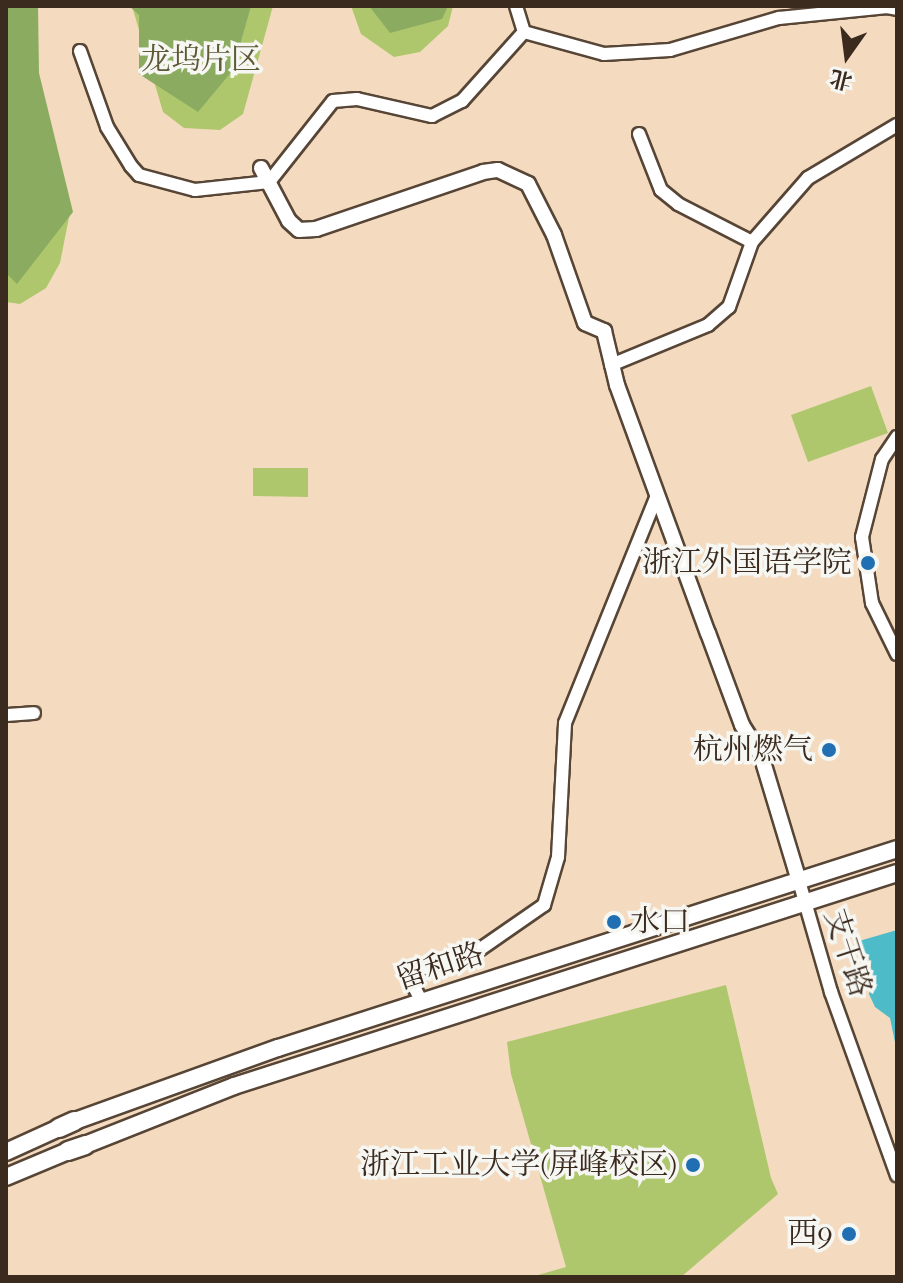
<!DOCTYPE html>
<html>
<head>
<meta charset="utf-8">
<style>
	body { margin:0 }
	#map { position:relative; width:903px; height:1283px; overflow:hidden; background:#f4dbbf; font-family:"IM FELL French Canon","Noto Serif SC",serif }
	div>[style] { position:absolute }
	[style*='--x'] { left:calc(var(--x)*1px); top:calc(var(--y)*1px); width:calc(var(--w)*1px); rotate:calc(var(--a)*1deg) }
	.green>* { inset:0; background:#afc76c }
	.forest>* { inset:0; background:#8bac60 }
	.water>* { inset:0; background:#4ebbc8 }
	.roads { filter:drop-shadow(2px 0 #574536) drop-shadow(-2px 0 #574536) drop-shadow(0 2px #574536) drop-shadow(0 -2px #574536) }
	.minor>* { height:12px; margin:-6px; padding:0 6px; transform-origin:6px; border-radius:6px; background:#fff }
	.tertiary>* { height:14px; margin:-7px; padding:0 7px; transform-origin:7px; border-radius:7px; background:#fff }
	.secondary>* { height:16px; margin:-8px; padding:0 8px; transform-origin:8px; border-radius:8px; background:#fff }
	.primary>* { height:18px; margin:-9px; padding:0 9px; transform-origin:9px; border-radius:9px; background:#fff }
	.dots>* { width:22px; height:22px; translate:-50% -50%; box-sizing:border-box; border:4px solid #f6f6f2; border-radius:50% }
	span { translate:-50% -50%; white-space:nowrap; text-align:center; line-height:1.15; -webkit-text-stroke:7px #f6f6f2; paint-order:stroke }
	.park-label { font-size:30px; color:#5e5935 }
	.poi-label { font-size:30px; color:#3b2a1e }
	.right { translate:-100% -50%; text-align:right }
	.left { translate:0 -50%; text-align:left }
	.street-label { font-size:30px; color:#3b2a1e }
	.frame { position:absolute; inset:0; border:8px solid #3b2a1e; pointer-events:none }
	.north { position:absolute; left:807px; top:16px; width:80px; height:80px; -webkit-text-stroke:6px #f6f6f2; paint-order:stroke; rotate:194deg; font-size:22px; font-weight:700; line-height:32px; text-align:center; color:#3b2a1e }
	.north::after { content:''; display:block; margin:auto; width:28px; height:36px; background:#3b2a1e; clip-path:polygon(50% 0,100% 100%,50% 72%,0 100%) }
</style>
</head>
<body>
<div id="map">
	<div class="green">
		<i style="clip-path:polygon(6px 6px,21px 17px,71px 207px,60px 263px,46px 288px,20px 304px,6px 302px)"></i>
		<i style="clip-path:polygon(132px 6px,273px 6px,243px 114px,220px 130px,184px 128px,163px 112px)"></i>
		<i style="clip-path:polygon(351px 6px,453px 6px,448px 26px,420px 52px,394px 57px,361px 34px)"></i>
		<i style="clip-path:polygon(871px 386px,888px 433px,808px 462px,791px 415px)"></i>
		<i style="clip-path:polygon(253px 468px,308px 468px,308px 497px,253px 496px)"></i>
		<i style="clip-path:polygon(726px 985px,771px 1178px,778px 1194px,681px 1277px,531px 1277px,566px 1267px,511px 1074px,507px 1042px)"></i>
	</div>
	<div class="forest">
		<i style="clip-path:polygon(6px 6px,38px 6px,39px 73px,73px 212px,17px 284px,6px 273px)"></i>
		<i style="clip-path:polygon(129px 6px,251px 6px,233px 70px,198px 112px,139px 74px,139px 15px)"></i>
		<i style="clip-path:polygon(369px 6px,448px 6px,442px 19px,390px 33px)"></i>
	</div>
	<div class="water">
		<i style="clip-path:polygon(897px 930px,897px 1052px,890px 1018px,875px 1007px,869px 994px,871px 963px,859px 941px)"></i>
	</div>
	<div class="roads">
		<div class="minor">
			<i style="--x:516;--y:6;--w:27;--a:73"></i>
			<i style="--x:524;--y:32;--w:83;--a:15.4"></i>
			<i style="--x:604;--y:54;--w:66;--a:-3.5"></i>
			<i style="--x:670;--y:50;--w:114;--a:-16.4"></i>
			<i style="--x:779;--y:18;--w:109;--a:-5.8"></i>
			<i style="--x:887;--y:7;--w:10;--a:11"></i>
			<i style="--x:80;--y:51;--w:81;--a:70.4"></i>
			<i style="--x:107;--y:127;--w:46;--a:58.4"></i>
			<i style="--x:131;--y:166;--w:12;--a:48"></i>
			<i style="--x:139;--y:175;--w:58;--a:15"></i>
			<i style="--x:195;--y:190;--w:74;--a:-6.2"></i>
			<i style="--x:269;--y:182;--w:103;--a:-51.7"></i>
			<i style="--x:333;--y:101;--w:24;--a:-5"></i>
			<i style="--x:357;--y:99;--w:77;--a:12.8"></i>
			<i style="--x:432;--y:116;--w:34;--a:-27"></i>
			<i style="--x:462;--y:101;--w:93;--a:-48.1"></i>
			<i style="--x:639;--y:134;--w:60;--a:68.6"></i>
			<i style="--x:661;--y:190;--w:22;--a:39"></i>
			<i style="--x:678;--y:204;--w:83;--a:27.2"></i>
			<i style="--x:611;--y:365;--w:105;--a:-22.4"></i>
			<i style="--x:708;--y:325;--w:28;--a:-41"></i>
			<i style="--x:729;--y:307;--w:69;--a:-70.5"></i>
			<i style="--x:752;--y:242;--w:85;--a:-48.8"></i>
			<i style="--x:808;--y:178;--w:104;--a:-30.8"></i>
			<i style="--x:897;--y:437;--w:27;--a:124"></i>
			<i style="--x:882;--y:459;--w:81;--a:104.4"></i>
			<i style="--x:862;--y:537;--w:67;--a:81.4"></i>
			<i style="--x:872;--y:603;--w:57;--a:63.9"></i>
			<i style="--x:6;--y:715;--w:28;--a:-4"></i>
			<i style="--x:799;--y:881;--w:116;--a:73.9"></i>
			<i style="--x:831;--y:992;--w:195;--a:70.2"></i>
			<i style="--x:422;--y:1002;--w:34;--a:-118"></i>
			<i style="--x:406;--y:972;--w:61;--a:-12.2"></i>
			<i style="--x:466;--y:959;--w:95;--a:-34.7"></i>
			<i style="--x:544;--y:905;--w:50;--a:-73.7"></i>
			<i style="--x:558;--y:857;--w:134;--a:-87"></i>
			<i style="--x:565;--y:723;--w:246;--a:-68"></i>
		</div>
		<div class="tertiary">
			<i style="--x:261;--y:168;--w:60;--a:62.2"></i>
			<i style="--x:289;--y:221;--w:13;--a:42"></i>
			<i style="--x:299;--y:230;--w:17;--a:-3"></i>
			<i style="--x:316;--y:229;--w:176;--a:-18.8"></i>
			<i style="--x:483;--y:172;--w:15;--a:-8"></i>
			<i style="--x:498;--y:170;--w:33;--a:25"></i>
			<i style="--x:528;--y:184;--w:57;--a:63"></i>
			<i style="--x:554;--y:235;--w:93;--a:70.6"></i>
			<i style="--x:585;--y:323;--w:21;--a:23"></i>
			<i style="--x:604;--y:331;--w:56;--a:76.5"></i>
			<i style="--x:617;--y:385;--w:264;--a:69.9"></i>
			<i style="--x:708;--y:633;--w:98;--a:69.7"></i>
			<i style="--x:742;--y:725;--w:36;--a:58"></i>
			<i style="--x:761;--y:755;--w:132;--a:73.2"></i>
		</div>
		<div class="secondary">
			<i style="--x:75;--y:1121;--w:216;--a:-19.8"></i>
			<i style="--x:278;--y:1048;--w:650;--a:-17.82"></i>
			<i style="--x:85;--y:1145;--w:160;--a:-21.6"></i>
			<i style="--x:234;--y:1086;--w:696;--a:-17.81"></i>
			<i style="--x:6;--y:1152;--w:58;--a:-24.4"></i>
			<i style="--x:6;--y:1177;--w:67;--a:-22.8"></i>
		</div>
		<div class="primary">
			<i style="--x:59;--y:1128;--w:17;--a:-24"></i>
			<i style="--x:68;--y:1151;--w:18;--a:-19"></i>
		</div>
	</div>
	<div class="dots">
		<i style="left:868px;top:563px;background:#1f6fb2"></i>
		<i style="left:829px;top:750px;background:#1f6fb2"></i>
		<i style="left:614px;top:922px;background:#1f6fb2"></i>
		<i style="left:693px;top:1165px;background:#1f6fb2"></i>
		<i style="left:849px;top:1234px;background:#1f6fb2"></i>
	</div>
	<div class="park-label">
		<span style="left:201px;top:60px">龙坞片区</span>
	</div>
	<div class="poi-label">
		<span class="right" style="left:852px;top:563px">浙江外国语学院</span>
		<span class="right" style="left:813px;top:750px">杭州燃气</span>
		<span class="left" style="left:630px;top:922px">水口</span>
		<span class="right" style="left:677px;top:1165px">浙江工业大学(屏峰校区)</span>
		<span class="right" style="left:833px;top:1234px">西9</span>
	</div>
	<div class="street-label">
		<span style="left:847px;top:953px;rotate:72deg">支干路</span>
		<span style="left:440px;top:967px;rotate:-18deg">留和路</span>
	</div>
	<div class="frame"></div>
	<div class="north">北</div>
</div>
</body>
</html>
